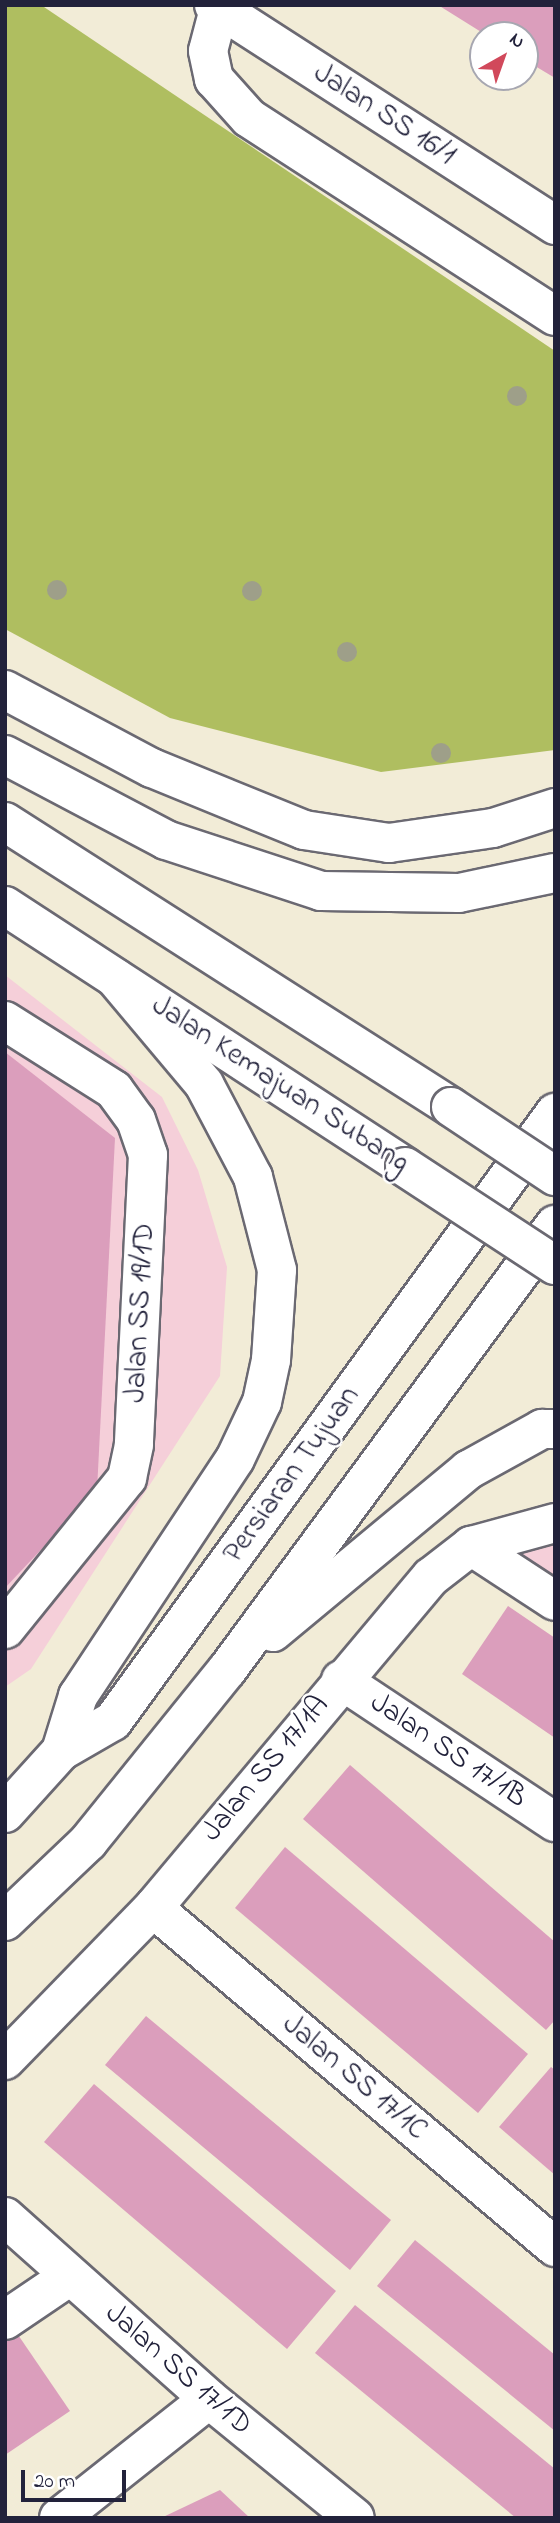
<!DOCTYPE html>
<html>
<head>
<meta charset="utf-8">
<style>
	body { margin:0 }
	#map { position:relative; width:560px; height:2523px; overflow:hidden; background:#f2ecd7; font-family:"Indie Flower",sans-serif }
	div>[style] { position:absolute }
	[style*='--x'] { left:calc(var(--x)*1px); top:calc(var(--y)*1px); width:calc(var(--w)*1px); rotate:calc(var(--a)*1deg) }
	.built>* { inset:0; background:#f5cfd9 }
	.green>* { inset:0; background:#afbe60 }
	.building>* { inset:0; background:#db9ebc }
	.roads { filter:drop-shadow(2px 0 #6b6972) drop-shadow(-2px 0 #6b6972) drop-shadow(0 2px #6b6972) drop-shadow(0 -2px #6b6972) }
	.minor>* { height:38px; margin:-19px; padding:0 19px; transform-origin:19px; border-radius:19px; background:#fff }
	.major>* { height:38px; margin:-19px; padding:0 19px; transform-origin:19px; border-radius:19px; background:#fff }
	.highway>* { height:38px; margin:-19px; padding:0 19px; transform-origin:19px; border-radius:19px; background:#fff }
	.bridges { filter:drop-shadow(2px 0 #6b6972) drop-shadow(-2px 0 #6b6972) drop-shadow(0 2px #6b6972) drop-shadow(0 -2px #6b6972) }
	.major-bridge>* { height:38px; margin:-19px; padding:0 19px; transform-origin:19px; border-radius:19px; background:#fff }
	.trees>* { width:20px; height:20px; margin:-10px; border-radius:50%; background:#9e9f89 }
	span { translate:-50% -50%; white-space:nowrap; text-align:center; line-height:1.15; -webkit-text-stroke:5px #fff; paint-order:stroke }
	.street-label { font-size:30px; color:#22223b }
	.frame { position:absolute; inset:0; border:7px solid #22223b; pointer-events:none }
	.north { position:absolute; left:469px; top:21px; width:70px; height:70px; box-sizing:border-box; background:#fff; border:2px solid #a7a7b1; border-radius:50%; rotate:40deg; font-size:19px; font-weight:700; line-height:28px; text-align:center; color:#22223b }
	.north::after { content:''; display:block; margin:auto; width:24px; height:32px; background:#d1495b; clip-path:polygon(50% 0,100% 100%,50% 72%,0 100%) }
	.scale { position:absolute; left:21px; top:2470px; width:105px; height:32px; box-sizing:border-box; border:4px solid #22223b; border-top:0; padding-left:9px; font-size:21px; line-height:24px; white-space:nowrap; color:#22223b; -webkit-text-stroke:5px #fff; paint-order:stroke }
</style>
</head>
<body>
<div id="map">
	<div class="built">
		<i style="clip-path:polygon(5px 975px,162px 1097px,198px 1170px,227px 1267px,220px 1376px,31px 1669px,5px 1687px)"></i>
		<i style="clip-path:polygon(555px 1536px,555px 1592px,496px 1553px)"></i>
	</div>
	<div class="green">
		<i style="clip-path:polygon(5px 5px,41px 5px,555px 351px,555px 750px,381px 772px,170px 718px,5px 629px)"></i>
	</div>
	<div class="building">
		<i style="clip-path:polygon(438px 5px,555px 5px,555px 78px,525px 60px,525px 35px,486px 35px)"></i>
		<i style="clip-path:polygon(5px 1052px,115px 1138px,97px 1490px,5px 1588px)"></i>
		<i style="clip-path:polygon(508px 1606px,555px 1638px,555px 1738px,462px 1674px)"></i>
		<i style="clip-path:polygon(350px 1765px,555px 1942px,555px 2020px,546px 2030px,303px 1819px)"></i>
		<i style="clip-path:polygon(285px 1847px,528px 2054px,478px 2113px,235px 1908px)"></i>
		<i style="clip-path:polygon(146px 2016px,391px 2220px,350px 2270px,105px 2065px)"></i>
		<i style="clip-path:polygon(551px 2067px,555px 2070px,555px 2175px,499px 2127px)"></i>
		<i style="clip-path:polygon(94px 2084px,336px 2291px,287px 2349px,44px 2142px)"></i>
		<i style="clip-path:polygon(415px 2240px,555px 2355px,555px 2431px,377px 2286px)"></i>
		<i style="clip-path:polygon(355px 2305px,555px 2469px,555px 2518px,516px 2518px,315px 2353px)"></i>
		<i style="clip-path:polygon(12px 2326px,70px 2411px,5px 2455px,5px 2330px)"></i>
		<i style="clip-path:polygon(220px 2490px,250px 2518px,161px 2518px)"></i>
	</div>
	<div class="roads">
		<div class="minor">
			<i style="--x:214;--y:5;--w:406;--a:32.8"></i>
			<i style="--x:219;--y:9;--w:43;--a:104.7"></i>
			<i style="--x:208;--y:51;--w:29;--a:78"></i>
			<i style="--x:214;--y:79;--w:52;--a:48.1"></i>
			<i style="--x:249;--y:118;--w:364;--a:32.9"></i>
			<i style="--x:5;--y:1021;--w:129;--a:32.3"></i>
			<i style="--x:114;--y:1090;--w:37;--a:54"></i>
			<i style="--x:136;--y:1120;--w:37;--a:71"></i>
			<i style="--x:148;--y:1155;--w:290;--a:92.8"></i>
			<i style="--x:134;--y:1445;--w:34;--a:102"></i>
			<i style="--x:127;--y:1478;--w:194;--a:128.9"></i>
			<i style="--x:471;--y:1546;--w:100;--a:33.2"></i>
			<i style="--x:341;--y:1680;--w:257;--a:33.6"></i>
			<i style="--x:153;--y:1908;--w:526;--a:40.14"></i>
			<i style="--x:5;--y:2060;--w:212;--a:-45.8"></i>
			<i style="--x:153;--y:1908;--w:432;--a:-50"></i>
			<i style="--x:431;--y:1577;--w:51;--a:-37.8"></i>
			<i style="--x:471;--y:1546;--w:87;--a:-15.3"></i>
			<i style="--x:5;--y:2217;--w:273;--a:41.7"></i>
			<i style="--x:209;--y:2399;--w:188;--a:39.2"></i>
			<i style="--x:5;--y:2320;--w:78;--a:-34.1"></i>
			<i style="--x:59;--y:2518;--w:191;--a:-38.4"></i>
		</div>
		<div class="major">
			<i style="--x:5;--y:755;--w:182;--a:27.8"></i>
			<i style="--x:166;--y:840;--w:163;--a:18.2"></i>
			<i style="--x:321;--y:891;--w:138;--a:0.8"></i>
			<i style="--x:459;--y:893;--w:98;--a:-11.8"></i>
			<i style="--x:5;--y:822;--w:529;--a:32.58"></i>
			<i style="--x:5;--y:906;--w:478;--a:33.1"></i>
			<i style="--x:273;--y:1632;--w:254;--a:-39.7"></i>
			<i style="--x:468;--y:1470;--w:85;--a:-29"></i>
			<i style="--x:542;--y:1429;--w:13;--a:0"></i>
			<i style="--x:61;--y:1751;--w:58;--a:-72.8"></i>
			<i style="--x:78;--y:1696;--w:284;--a:-56.5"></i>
			<i style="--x:235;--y:1459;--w:63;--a:-64.7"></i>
			<i style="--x:262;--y:1402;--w:43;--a:-77.9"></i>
			<i style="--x:271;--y:1360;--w:90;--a:-86.2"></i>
			<i style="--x:277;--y:1270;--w:96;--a:-104.5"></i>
			<i style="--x:253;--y:1177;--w:105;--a:-117.8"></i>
			<i style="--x:204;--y:1084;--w:138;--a:-130"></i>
			<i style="--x:5;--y:1813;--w:84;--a:-47.9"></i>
			<i style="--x:61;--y:1751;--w:60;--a:-30"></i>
			<i style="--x:113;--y:1721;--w:752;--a:-53.98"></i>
			<i style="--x:5;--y:1921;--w:115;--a:-43.6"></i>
			<i style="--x:88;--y:1842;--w:221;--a:-51.1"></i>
			<i style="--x:227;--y:1670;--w:553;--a:-53.61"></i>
		</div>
		<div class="highway">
			<i style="--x:5;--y:690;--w:166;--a:28"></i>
			<i style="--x:152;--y:768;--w:164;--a:22.2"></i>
			<i style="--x:304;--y:830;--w:86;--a:8.7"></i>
			<i style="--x:389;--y:843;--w:105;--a:-8.2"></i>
			<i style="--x:493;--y:828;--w:65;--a:-17.9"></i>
		</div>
	</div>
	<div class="bridges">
		<div class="major-bridge">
			<i style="--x:451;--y:1107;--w:125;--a:33.6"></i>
			<i style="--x:405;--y:1167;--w:179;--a:33.2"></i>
		</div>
	</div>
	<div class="trees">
		<i style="left:517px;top:396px"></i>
		<i style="left:57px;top:590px"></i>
		<i style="left:252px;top:591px"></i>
		<i style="left:347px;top:652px"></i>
		<i style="left:441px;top:753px"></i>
	</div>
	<div class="street-label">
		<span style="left:384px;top:115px;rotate:33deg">Jalan SS 16/1</span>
		<span style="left:280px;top:1085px;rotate:33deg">Jalan Kemajuan Subang</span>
		<span style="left:141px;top:1313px;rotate:-87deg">Jalan SS 19/1D</span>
		<span style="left:292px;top:1475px;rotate:-54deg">Persiaran Tujuan</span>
		<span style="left:448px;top:1751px;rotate:34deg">Jalan SS 17/1B</span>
		<span style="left:266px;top:1769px;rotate:-50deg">Jalan SS 17/1A</span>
		<span style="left:354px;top:2078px;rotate:40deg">Jalan SS 17/1C</span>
		<span style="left:178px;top:2370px;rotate:41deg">Jalan SS 17/1D</span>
	</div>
	<div class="frame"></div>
	<div class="north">N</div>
	<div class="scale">20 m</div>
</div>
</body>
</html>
